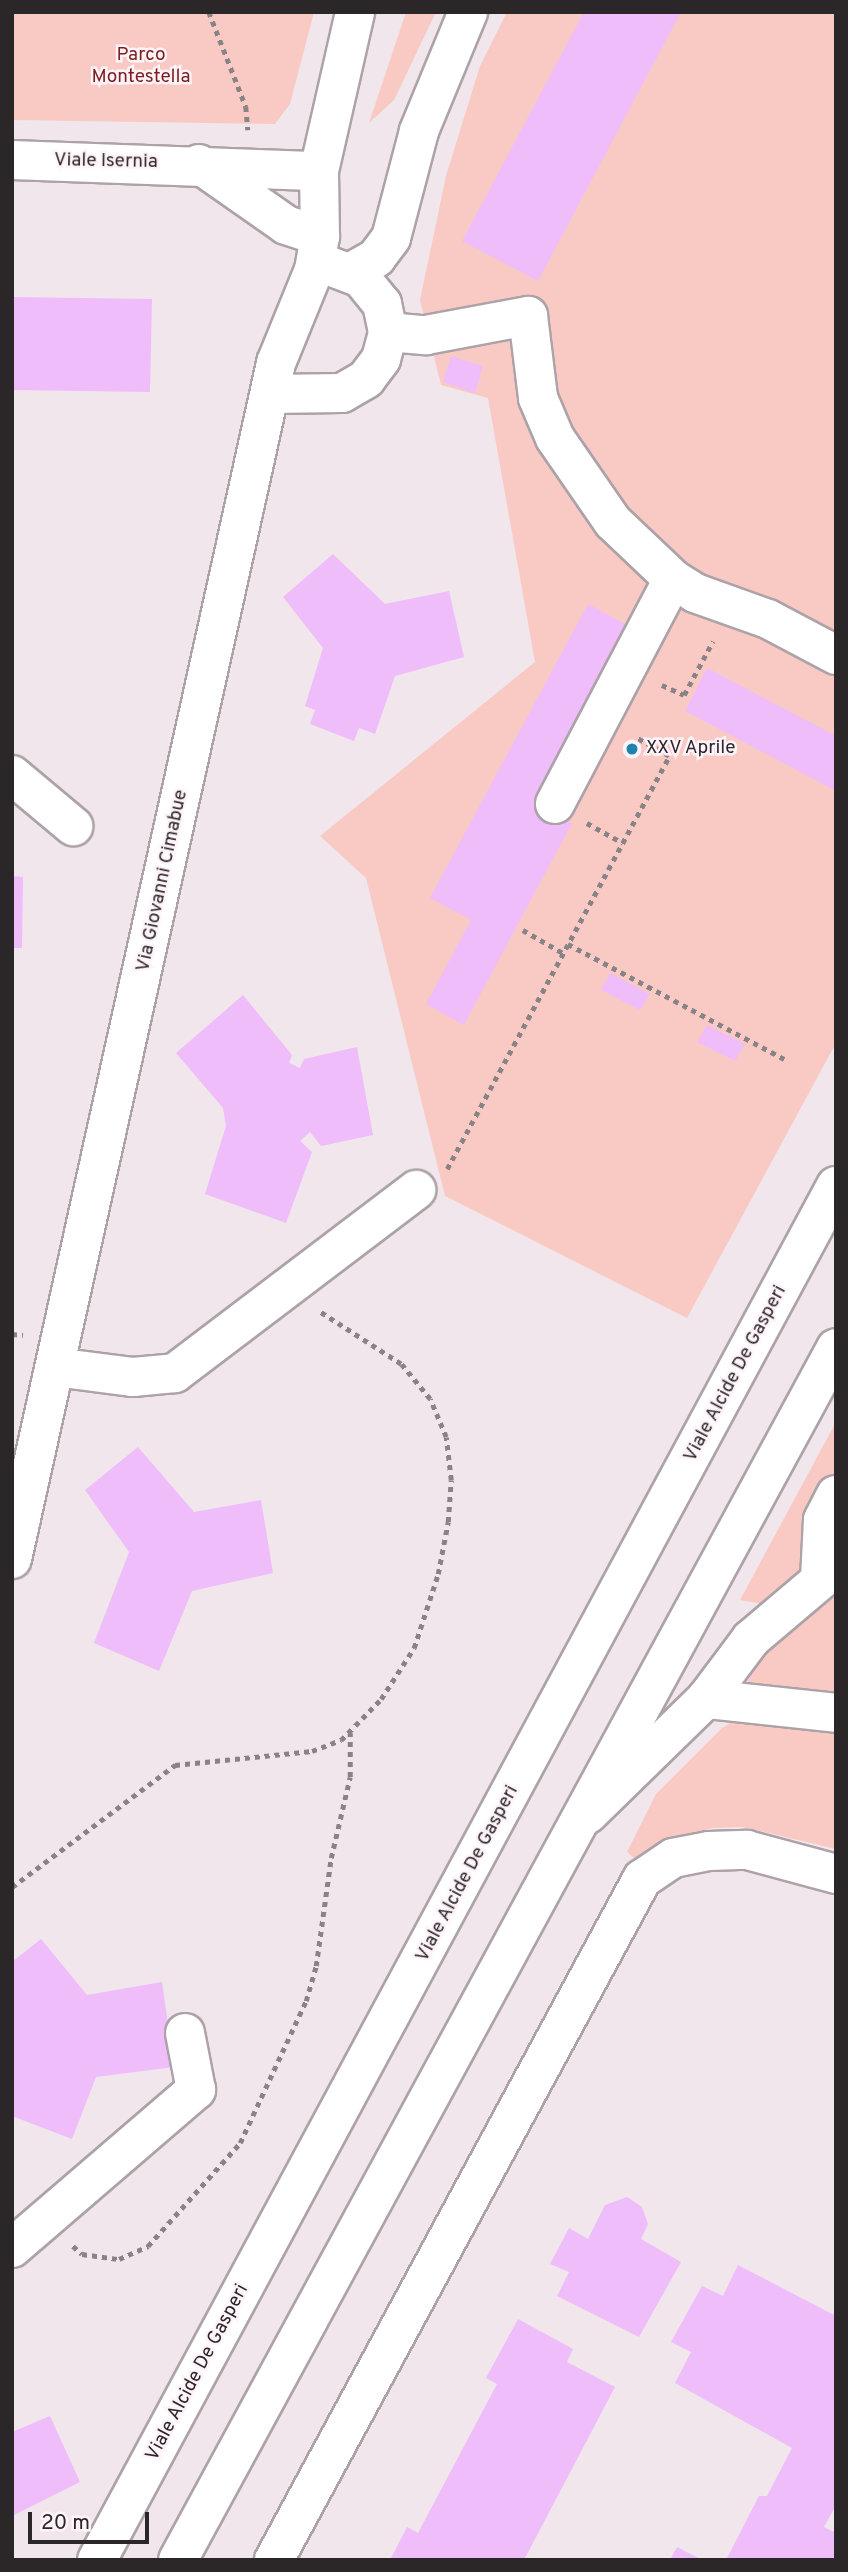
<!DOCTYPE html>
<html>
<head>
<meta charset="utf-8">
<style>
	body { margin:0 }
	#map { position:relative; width:848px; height:2572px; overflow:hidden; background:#f0e6ec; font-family:Overpass,sans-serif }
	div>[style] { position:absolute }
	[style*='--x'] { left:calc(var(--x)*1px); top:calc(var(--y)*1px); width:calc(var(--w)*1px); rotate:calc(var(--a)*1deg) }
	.green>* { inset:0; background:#f9cac4 }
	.building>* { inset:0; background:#eebdfa }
	.path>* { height:4.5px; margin-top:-2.25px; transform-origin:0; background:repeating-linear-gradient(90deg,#898387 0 5px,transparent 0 10px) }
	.roads { filter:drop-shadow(2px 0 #aca2a8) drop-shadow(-2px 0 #aca2a8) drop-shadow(0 2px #aca2a8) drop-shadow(0 -2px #aca2a8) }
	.minor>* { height:38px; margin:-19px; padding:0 19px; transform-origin:19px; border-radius:19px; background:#fff }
	.highway>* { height:38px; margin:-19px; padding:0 19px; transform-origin:19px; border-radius:19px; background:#fff }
	.dots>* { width:19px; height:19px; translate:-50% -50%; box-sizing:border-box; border:4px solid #fef3f9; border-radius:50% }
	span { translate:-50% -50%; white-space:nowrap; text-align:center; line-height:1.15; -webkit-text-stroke:5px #fef3f9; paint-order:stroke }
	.park-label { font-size:19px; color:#7b1e1c }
	.street-label { font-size:19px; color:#2b2729 }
	.poi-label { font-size:19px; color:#2b2729 }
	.left { translate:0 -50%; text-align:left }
	.frame { position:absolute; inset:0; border:14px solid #2b2729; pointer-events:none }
	.scale { position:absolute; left:28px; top:2512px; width:121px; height:32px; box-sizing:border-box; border:4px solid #2b2729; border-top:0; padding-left:9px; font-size:21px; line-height:24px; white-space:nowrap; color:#2b2729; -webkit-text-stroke:5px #fef3f9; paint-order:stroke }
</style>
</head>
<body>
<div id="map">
	<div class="green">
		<i style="clip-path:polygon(12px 12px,314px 12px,290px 104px,275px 124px,12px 120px)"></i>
		<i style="clip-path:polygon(406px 12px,436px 12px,394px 100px,369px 123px)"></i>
		<i style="clip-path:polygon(507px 12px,836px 12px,836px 1043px,687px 1318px,445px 1196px,366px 878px,320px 836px,535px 662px,488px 398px,441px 385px,420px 300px,446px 176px,480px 66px)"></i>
		<i style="clip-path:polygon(836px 1422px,836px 1473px,820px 1502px,802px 1567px,791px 1590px,768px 1605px,740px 1600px)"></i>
		<i style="clip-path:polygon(836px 1587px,836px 1704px,749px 1689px,746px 1684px,770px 1644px)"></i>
		<i style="clip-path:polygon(734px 1721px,836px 1733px,836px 1849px,743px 1827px,713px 1828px,692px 1833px,641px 1864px,627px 1852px,656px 1794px,722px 1728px)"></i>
	</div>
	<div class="building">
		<i style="clip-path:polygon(584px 12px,681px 12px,538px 281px,462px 241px)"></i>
		<i style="clip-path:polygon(12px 297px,152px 299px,150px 392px,12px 390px)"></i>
		<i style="clip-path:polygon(451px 356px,483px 366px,475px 393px,443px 382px)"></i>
		<i style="clip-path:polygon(333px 554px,385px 604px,449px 591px,464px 657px,395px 676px,375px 734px,359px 728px,354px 741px,310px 724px,315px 710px,305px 706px,323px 648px,283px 597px)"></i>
		<i style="clip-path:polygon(588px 604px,627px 625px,533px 802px,572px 823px,464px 1025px,426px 1004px,471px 920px,430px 898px)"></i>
		<i style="clip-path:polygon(707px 668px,836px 736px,836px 791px,685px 711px)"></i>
		<i style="clip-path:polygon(12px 876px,23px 877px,22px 948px,12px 948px)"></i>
		<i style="clip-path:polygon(610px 973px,650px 994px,640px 1010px,601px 990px)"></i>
		<i style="clip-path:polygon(243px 995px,292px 1055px,289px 1063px,300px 1068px,304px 1059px,357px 1047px,373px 1135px,321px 1146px,310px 1132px,300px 1141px,312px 1152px,286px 1223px,205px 1194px,226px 1126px,223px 1108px,176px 1053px)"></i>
		<i style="clip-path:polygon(707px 1025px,745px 1044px,735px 1061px,697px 1042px)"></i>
		<i style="clip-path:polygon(138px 1447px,194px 1512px,261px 1500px,273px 1573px,192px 1591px,159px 1671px,94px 1643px,129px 1552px,85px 1490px)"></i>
		<i style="clip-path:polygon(41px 1939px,87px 1995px,162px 1982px,174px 2067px,96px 2077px,72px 2139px,12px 2116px,12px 1962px)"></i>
		<i style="clip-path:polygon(627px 2197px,642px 2207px,648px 2224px,641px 2239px,681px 2262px,639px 2337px,557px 2296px,569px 2272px,550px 2264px,569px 2228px,588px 2239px,605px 2205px)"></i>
		<i style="clip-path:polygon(738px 2265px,836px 2316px,836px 2505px,824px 2527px,836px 2533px,836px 2560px,726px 2560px,759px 2496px,767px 2496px,792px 2448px,675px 2383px,691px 2352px,671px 2342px,702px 2286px,723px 2296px)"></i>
		<i style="clip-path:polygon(518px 2319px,573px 2349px,567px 2362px,615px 2387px,524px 2560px,390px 2560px,407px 2527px,418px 2533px,497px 2384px,486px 2378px)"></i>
		<i style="clip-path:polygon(50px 2416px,80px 2482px,12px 2516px,12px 2432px)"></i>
		<i style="clip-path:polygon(677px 2547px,702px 2560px,670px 2560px)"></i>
	</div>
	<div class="path">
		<i style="--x:209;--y:12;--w:102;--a:68.7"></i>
		<i style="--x:246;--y:107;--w:23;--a:85"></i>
		<i style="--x:662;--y:685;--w:24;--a:24"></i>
		<i style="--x:684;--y:695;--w:61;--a:-61.8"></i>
		<i style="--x:587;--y:823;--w:41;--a:29.1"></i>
		<i style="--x:523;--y:930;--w:46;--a:29.9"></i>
		<i style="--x:568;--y:944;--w:245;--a:28"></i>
		<i style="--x:447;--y:1169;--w:469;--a:-61.7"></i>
		<i style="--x:669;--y:756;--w:37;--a:-151"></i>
		<i style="--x:12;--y:1334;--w:11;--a:5"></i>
		<i style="--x:12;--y:1887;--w:204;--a:-36.8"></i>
		<i style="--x:175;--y:1765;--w:138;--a:-5.8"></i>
		<i style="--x:312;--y:1751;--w:31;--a:-21"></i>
		<i style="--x:341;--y:1740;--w:57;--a:-45.7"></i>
		<i style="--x:381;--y:1699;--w:61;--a:-57.1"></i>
		<i style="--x:414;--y:1648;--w:78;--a:-72"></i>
		<i style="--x:438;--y:1574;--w:53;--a:-79.1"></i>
		<i style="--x:448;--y:1522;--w:42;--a:-85.9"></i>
		<i style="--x:451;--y:1480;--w:43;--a:-96.6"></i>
		<i style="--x:446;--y:1437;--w:41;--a:-112.8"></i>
		<i style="--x:430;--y:1399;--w:45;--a:-129.6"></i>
		<i style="--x:401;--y:1364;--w:96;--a:-147.3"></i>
		<i style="--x:73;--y:2246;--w:12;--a:42"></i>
		<i style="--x:82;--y:2254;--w:37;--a:8"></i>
		<i style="--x:119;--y:2259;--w:32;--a:-24"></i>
		<i style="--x:148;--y:2246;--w:138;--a:-48.2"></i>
		<i style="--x:240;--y:2143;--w:157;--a:-65.1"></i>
		<i style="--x:306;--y:2001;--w:36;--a:-74"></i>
		<i style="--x:316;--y:1966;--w:109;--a:-82.1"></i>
		<i style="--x:331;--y:1858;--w:83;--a:-76.8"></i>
		<i style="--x:350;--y:1777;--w:44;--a:-90"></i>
	</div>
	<div class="roads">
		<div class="minor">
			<i style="--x:12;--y:160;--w:307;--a:2.1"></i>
			<i style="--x:199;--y:164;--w:106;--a:35"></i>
			<i style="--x:286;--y:225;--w:36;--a:18"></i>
			<i style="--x:351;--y:272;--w:29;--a:-29"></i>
			<i style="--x:376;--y:258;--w:25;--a:-53"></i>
			<i style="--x:391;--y:238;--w:111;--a:-75.3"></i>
			<i style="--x:419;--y:131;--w:129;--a:-67.6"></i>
			<i style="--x:388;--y:332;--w:38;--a:5"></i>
			<i style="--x:426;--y:335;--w:104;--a:-10.6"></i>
			<i style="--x:528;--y:316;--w:83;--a:83"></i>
			<i style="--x:538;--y:398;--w:43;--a:67"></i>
			<i style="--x:555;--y:438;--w:102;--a:55.4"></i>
			<i style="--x:613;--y:522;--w:83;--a:43.5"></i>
			<i style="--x:673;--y:579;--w:254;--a:117.7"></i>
			<i style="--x:270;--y:394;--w:72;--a:-0.8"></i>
			<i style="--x:342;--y:393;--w:28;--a:-30"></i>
			<i style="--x:366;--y:379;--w:25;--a:-53"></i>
			<i style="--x:381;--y:359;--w:28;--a:-75"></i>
			<i style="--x:388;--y:332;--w:29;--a:-102"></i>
			<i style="--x:382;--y:304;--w:33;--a:-129"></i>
			<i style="--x:361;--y:278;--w:33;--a:-159"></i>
			<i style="--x:673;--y:579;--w:26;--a:32"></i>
			<i style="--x:695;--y:593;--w:77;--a:19.6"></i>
			<i style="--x:768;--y:619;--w:77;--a:27.9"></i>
			<i style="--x:12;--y:775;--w:80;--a:39.9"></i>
			<i style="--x:55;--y:1367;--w:79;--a:7.3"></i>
			<i style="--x:133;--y:1377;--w:42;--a:-5.4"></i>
			<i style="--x:175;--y:1373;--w:303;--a:-37.2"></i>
			<i style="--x:12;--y:1559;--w:1225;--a:-77.55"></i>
			<i style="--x:276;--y:363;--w:100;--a:-67.8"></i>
			<i style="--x:314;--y:270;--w:35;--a:-80"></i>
			<i style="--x:320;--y:236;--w:65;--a:-90.9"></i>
			<i style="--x:319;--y:171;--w:163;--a:-77.2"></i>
			<i style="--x:820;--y:1579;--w:59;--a:-87.1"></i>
			<i style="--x:823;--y:1520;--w:28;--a:-63"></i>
			<i style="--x:706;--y:1699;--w:131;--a:6.1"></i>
			<i style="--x:588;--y:1814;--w:165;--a:-44.3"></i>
			<i style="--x:706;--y:1699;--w:75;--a:-53.1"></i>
			<i style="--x:751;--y:1639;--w:111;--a:-40.3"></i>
			<i style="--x:12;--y:2248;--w:243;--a:-40.7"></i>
			<i style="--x:196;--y:2090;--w:58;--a:-100.9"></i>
			<i style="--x:274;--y:2560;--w:774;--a:-61.61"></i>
			<i style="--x:642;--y:1879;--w:37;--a:-34"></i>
			<i style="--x:673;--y:1858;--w:37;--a:-11"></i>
			<i style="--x:709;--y:1851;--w:38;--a:-2"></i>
			<i style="--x:747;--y:1850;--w:92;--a:15.1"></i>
		</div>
		<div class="highway">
			<i style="--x:97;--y:2560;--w:1560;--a:-61.73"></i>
			<i style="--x:178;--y:2560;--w:1379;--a:-61.5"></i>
		</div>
	</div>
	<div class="dots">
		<i style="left:632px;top:749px;background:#1c84ad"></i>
	</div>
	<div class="park-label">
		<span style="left:141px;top:67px">Parco<br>Montestella</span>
	</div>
	<div class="street-label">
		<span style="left:106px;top:162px;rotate:1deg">Viale Isernia</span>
		<span style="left:163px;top:881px;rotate:-78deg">Via Giovanni Cimabue</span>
		<span style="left:736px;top:1374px;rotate:-62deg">Viale Alcide De Gasperi</span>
		<span style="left:468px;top:1874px;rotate:-62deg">Viale Alcide De Gasperi</span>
		<span style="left:198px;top:2373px;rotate:-62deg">Viale Alcide De Gasperi</span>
	</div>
	<div class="poi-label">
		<span class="left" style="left:646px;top:749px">XXV Aprile</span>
	</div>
	<div class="frame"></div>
	<div class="scale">20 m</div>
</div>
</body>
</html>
